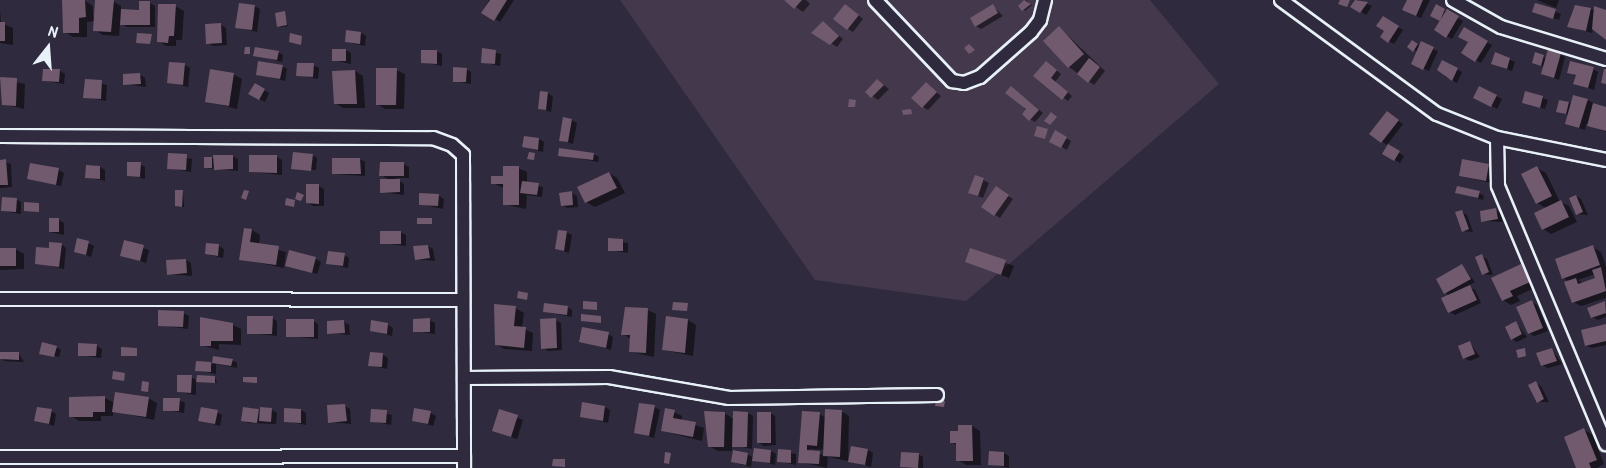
<!DOCTYPE html>
<html>
<head>
<meta charset="utf-8">
<style>
	body { margin:0 }
	#map { position:relative; width:1606px; height:468px; overflow:hidden; background:#2f2a3d; font-family:"Patrick Hand",sans-serif }
	div>[style] { position:absolute }
	[style*='--x'] { left:calc(var(--x)*1px); top:calc(var(--y)*1px); width:calc(var(--w)*1px); rotate:calc(var(--a)*1deg) }
	.built>* { inset:0; background:#43384c }
	.shadow>* { inset:0; background:#0007 }
	.building>* { inset:0; background:#715a6e }
	.roads { filter:drop-shadow(2px 0 #e8f1f8) drop-shadow(-2px 0 #e8f1f8) drop-shadow(0 2px #e8f1f8) drop-shadow(0 -2px #e8f1f8) }
	.minor>* { height:12px; margin:-6px; padding:0 6px; transform-origin:6px; border-radius:6px; background:#2f2a3d }
	span { translate:-50% -50%; white-space:nowrap; text-align:center; line-height:1.15; -webkit-text-stroke:4.5px #2f2a3d; paint-order:stroke }
	.north { position:absolute; left:18px; top:18px; width:60px; height:60px; -webkit-text-stroke:4px #2f2a3d; paint-order:stroke; rotate:17deg; font-size:16px; font-weight:700; line-height:24px; text-align:center; color:#e8f1f8 }
	.north::after { content:''; display:block; margin:auto; width:21px; height:27px; background:#e8f1f8; clip-path:polygon(50% 0,100% 100%,50% 72%,0 100%) }
</style>
</head>
<body>
<div id="map">
	<div class="built">
		<i style="clip-path:polygon(620px 0,1150px 0,1219px 84px,966px 301px,815px 280px)"></i>
	</div>
	<div class="shadow">
		<i style="clip-path:polygon(489px 0,514px 0,500px 22px,483px 12px)"></i>
		<i style="clip-path:polygon(786px 0,806px 0,810px 4px,803px 12px)"></i>
		<i style="clip-path:polygon(1026px 0,1032px 5px,1025px 11px,1020px 6px)"></i>
		<i style="clip-path:polygon(1357px 0,1372px 6px,1366px 15px,1352px 6px)"></i>
		<i style="clip-path:polygon(1411px 0,1430px 0,1421px 18px,1409px 13px)"></i>
		<i style="clip-path:polygon(1537px 0,1559px 0,1556px 8px)"></i>
		<i style="clip-path:polygon(85px 1px,93px 6px,93px 17px,113px 1px,121px 6px,121px 11px,140px 11px,140px 3px,150px 3px,155px 6px,155px 27px,127px 27px,120px 23px,119px 36px,103px 35px,95px 30px,95px 21px,87px 22px,87px 37px,73px 37px,65px 32px)"></i>
		<i style="clip-path:polygon(1536px 5px,1561px 14px,1559px 20px,1539px 14px)"></i>
		<i style="clip-path:polygon(175px 6px,184px 11px,182px 40px,176px 40px,176px 46px,166px 46px,158px 41px)"></i>
		<i style="clip-path:polygon(254px 6px,260px 9px,257px 32px,237px 27px)"></i>
		<i style="clip-path:polygon(993px 6px,1003px 16px,981px 29px,976px 26px)"></i>
		<i style="clip-path:polygon(1436px 6px,1463px 21px,1452px 39px,1436px 30px,1442px 20px,1432px 16px)"></i>
		<i style="clip-path:polygon(1576px 7px,1606px 11px,1606px 38px,1593px 28px,1592px 33px,1569px 26px)"></i>
		<i style="clip-path:polygon(0 9px,1px 23px,13px 28px,13px 45px,0 43px)"></i>
		<i style="clip-path:polygon(851px 9px,863px 19px,853px 32px,848px 29px)"></i>
		<i style="clip-path:polygon(284px 13px,288px 26px,281px 27px,278px 26px)"></i>
		<i style="clip-path:polygon(1383px 18px,1403px 30px,1394px 44px,1382px 37px,1386px 30px)"></i>
		<i style="clip-path:polygon(823px 23px,843px 39px,837px 47px,814px 33px)"></i>
		<i style="clip-path:polygon(221px 25px,226px 28px,227px 45px,213px 46px,208px 43px)"></i>
		<i style="clip-path:polygon(1060px 28px,1105px 71px,1094px 85px,1069px 67px,1045px 41px)"></i>
		<i style="clip-path:polygon(1465px 29px,1492px 45px,1481px 63px,1463px 53px,1470px 42px)"></i>
		<i style="clip-path:polygon(361px 33px,366px 36px,365px 46px,346px 42px)"></i>
		<i style="clip-path:polygon(1412px 42px,1438px 51px,1429px 71px,1418px 66px,1418px 52px,1409px 47px)"></i>
		<i style="clip-path:polygon(346px 50px,351px 53px,351px 64px,333px 60px)"></i>
		<i style="clip-path:polygon(483px 50px,501px 54px,500px 66px,482px 62px)"></i>
		<i style="clip-path:polygon(436px 51px,442px 54px,442px 66px,423px 62px)"></i>
		<i style="clip-path:polygon(278px 52px,283px 55px,282px 62px,255px 55px)"></i>
		<i style="clip-path:polygon(1496px 54px,1515px 62px,1512px 71px,1498px 66px)"></i>
		<i style="clip-path:polygon(1536px 54px,1547px 58px,1560px 54px,1565px 57px,1559px 80px,1543px 74px,1545px 67px,1536px 64px)"></i>
		<i style="clip-path:polygon(185px 65px,190px 68px,188px 87px,168px 82px)"></i>
		<i style="clip-path:polygon(313px 65px,319px 68px,318px 79px,298px 75px)"></i>
		<i style="clip-path:polygon(282px 66px,287px 69px,285px 81px,257px 74px)"></i>
		<i style="clip-path:polygon(1051px 66px,1061px 74px,1055px 82px,1072px 96px,1068px 101px,1035px 76px)"></i>
		<i style="clip-path:polygon(466px 69px,471px 72px,471px 84px,454px 81px)"></i>
		<i style="clip-path:polygon(1457px 69px,1462px 72px,1457px 83px,1444px 76px)"></i>
		<i style="clip-path:polygon(1593px 69px,1598px 72px,1594px 90px,1575px 83px,1577px 76px,1568px 72px)"></i>
		<i style="clip-path:polygon(59px 70px,65px 74px,64px 84px,44px 81px)"></i>
		<i style="clip-path:polygon(396px 70px,405px 74px,404px 109px,385px 109px,377px 104px)"></i>
		<i style="clip-path:polygon(355px 71px,363px 76px,365px 108px,343px 108px,335px 103px,334px 72px)"></i>
		<i style="clip-path:polygon(233px 74px,242px 79px,237px 109px,206px 101px)"></i>
		<i style="clip-path:polygon(140px 75px,145px 78px,146px 87px,125px 84px)"></i>
		<i style="clip-path:polygon(0 79px,25px 84px,24px 109px,4px 104px)"></i>
		<i style="clip-path:polygon(878px 80px,889px 89px,878px 100px,867px 92px)"></i>
		<i style="clip-path:polygon(86px 81px,107px 85px,106px 101px,85px 97px)"></i>
		<i style="clip-path:polygon(927px 84px,941px 96px,928px 110px,923px 107px)"></i>
		<i style="clip-path:polygon(255px 85px,269px 93px,265px 102px,250px 94px)"></i>
		<i style="clip-path:polygon(1480px 88px,1502px 99px,1497px 109px,1475px 97px)"></i>
		<i style="clip-path:polygon(1016px 91px,1043px 113px,1035px 122px,1030px 119px)"></i>
		<i style="clip-path:polygon(548px 93px,553px 97px,551px 112px,539px 108px)"></i>
		<i style="clip-path:polygon(1526px 93px,1548px 100px,1545px 109px,1529px 105px)"></i>
		<i style="clip-path:polygon(1587px 100px,1606px 109px,1606px 132px,1586px 124px,1585px 130px,1572px 126px,1567px 123px,1569px 115px,1560px 112px,1568px 103px)"></i>
		<i style="clip-path:polygon(1392px 116px,1403px 124px,1387px 145px,1371px 134px)"></i>
		<i style="clip-path:polygon(571px 120px,577px 123px,573px 144px,561px 140px)"></i>
		<i style="clip-path:polygon(1056px 132px,1071px 141px,1067px 150px,1051px 141px)"></i>
		<i style="clip-path:polygon(539px 139px,544px 142px,543px 152px,524px 147px)"></i>
		<i style="clip-path:polygon(1388px 146px,1404px 156px,1400px 163px,1384px 153px)"></i>
		<i style="clip-path:polygon(593px 154px,599px 157px,598px 162px,560px 155px)"></i>
		<i style="clip-path:polygon(170px 155px,192px 159px,191px 172px,169px 168px)"></i>
		<i style="clip-path:polygon(312px 155px,317px 158px,316px 170px,292px 168px)"></i>
		<i style="clip-path:polygon(232px 156px,238px 159px,238px 171px,205px 168px,212px 158px)"></i>
		<i style="clip-path:polygon(277px 157px,282px 160px,282px 175px,251px 172px)"></i>
		<i style="clip-path:polygon(360px 159px,365px 162px,365px 176px,334px 174px)"></i>
		<i style="clip-path:polygon(0 161px,11px 164px,12px 187px,0 188px)"></i>
		<i style="clip-path:polygon(140px 164px,145px 167px,145px 179px,128px 175px)"></i>
		<i style="clip-path:polygon(403px 164px,409px 167px,409px 178px,395px 178px,404px 184px,404px 195px,382px 192px,391px 181px,381px 175px)"></i>
		<i style="clip-path:polygon(1488px 165px,1493px 168px,1491px 183px,1460px 176px)"></i>
		<i style="clip-path:polygon(100px 167px,105px 170px,105px 181px,87px 177px)"></i>
		<i style="clip-path:polygon(518px 168px,527px 172px,527px 183px,543px 187px,542px 197px,527px 195px,526px 209px,504px 204px,504px 188px,492px 183px)"></i>
		<i style="clip-path:polygon(1537px 168px,1546px 173px,1560px 202px,1569px 206px,1577px 222px,1551px 234px,1543px 229px,1546px 208px,1537px 203px)"></i>
		<i style="clip-path:polygon(59px 170px,64px 173px,61px 186px,29px 179px)"></i>
		<i style="clip-path:polygon(609px 173px,617px 178px,625px 193px,595px 207px,586px 202px)"></i>
		<i style="clip-path:polygon(976px 176px,989px 183px,983px 198px,975px 195px)"></i>
		<i style="clip-path:polygon(319px 186px,324px 189px,324px 206px,313px 206px,308px 202px)"></i>
		<i style="clip-path:polygon(1001px 191px,1013px 199px,1000px 218px,983px 207px)"></i>
		<i style="clip-path:polygon(183px 192px,184px 207px,178px 207px,176px 205px)"></i>
		<i style="clip-path:polygon(1457px 192px,1479px 193px,1484px 196px,1483px 200px)"></i>
		<i style="clip-path:polygon(572px 193px,577px 196px,578px 207px,567px 208px,562px 205px)"></i>
		<i style="clip-path:polygon(439px 196px,444px 199px,443px 209px,420px 204px)"></i>
		<i style="clip-path:polygon(1576px 196px,1581px 199px,1588px 215px,1577px 214px)"></i>
		<i style="clip-path:polygon(16px 199px,21px 202px,21px 214px,3px 211px)"></i>
		<i style="clip-path:polygon(1496px 210px,1501px 213px,1503px 222px,1483px 221px)"></i>
		<i style="clip-path:polygon(1462px 212px,1467px 215px,1473px 232px,1463px 231px)"></i>
		<i style="clip-path:polygon(59px 220px,64px 223px,64px 235px,50px 232px)"></i>
		<i style="clip-path:polygon(252px 230px,260px 235px,259px 245px,286px 252px,284px 268px,241px 259px)"></i>
		<i style="clip-path:polygon(400px 232px,406px 235px,406px 246px,382px 243px)"></i>
		<i style="clip-path:polygon(566px 232px,572px 235px,569px 253px,557px 249px)"></i>
		<i style="clip-path:polygon(609px 240px,628px 243px,628px 253px,609px 250px)"></i>
		<i style="clip-path:polygon(125px 242px,149px 250px,146px 263px,122px 255px)"></i>
		<i style="clip-path:polygon(88px 243px,94px 246px,91px 257px,76px 251px)"></i>
		<i style="clip-path:polygon(61px 244px,66px 248px,64px 269px,36px 263px)"></i>
		<i style="clip-path:polygon(219px 246px,224px 249px,223px 258px,206px 254px)"></i>
		<i style="clip-path:polygon(428px 246px,433px 249px,435px 261px,416px 259px)"></i>
		<i style="clip-path:polygon(evenodd,1593px 247px,1601px 252px,1606px 266px,1606px 298px,1581px 306px,1573px 302px,1570px 282px,1563px 278px,1593px 247px,1595px 274px,1596px 279px,1583px 283px,1578px 280px,1595px 274px)"></i>
		<i style="clip-path:polygon(15px 249px,24px 254px,24px 269px,0 270px,0 250px)"></i>
		<i style="clip-path:polygon(971px 250px,1014px 266px,1009px 278px,967px 262px)"></i>
		<i style="clip-path:polygon(344px 255px,349px 258px,348px 268px,328px 264px)"></i>
		<i style="clip-path:polygon(1481px 256px,1487px 259px,1493px 275px,1483px 274px)"></i>
		<i style="clip-path:polygon(316px 259px,321px 262px,317px 274px,287px 265px)"></i>
		<i style="clip-path:polygon(186px 260px,191px 263px,192px 276px,168px 274px)"></i>
		<i style="clip-path:polygon(1462px 266px,1475px 282px,1468px 286px,1475px 290px,1481px 303px,1455px 315px,1450px 312px,1450px 296px,1446px 293px)"></i>
		<i style="clip-path:polygon(1521px 266px,1530px 271px,1537px 287px,1517px 296px,1520px 301px,1511px 305px,1503px 300px)"></i>
		<i style="clip-path:polygon(1532px 302px,1537px 305px,1548px 331px,1534px 336px,1529px 333px)"></i>
		<i style="clip-path:polygon(1605px 303px,1606px 317px,1598px 320px,1592px 317px)"></i>
		<i style="clip-path:polygon(567px 307px,572px 310px,572px 317px,545px 312px)"></i>
		<i style="clip-path:polygon(515px 308px,524px 313px,522px 328px,533px 333px,532px 351px,504px 349px,496px 344px)"></i>
		<i style="clip-path:polygon(647px 310px,656px 314px,654px 357px,631px 352px,631px 339px,623px 334px)"></i>
		<i style="clip-path:polygon(183px 313px,189px 316px,188px 329px,159px 325px)"></i>
		<i style="clip-path:polygon(272px 318px,277px 321px,277px 336px,248px 333px)"></i>
		<i style="clip-path:polygon(429px 320px,435px 323px,435px 334px,415px 331px)"></i>
		<i style="clip-path:polygon(555px 320px,561px 323px,562px 350px,548px 351px,543px 348px)"></i>
		<i style="clip-path:polygon(688px 320px,696px 325px,693px 356px,664px 350px)"></i>
		<i style="clip-path:polygon(313px 321px,318px 324px,318px 339px,288px 336px)"></i>
		<i style="clip-path:polygon(344px 322px,349px 325px,350px 335px,329px 333px)"></i>
		<i style="clip-path:polygon(1516px 323px,1527px 337px,1517px 342px,1512px 339px)"></i>
		<i style="clip-path:polygon(233px 325px,241px 329px,241px 345px,219px 344px,219px 350px,201px 345px)"></i>
		<i style="clip-path:polygon(388px 325px,393px 328px,392px 336px,371px 330px)"></i>
		<i style="clip-path:polygon(1606px 326px,1606px 345px,1592px 348px,1586px 345px)"></i>
		<i style="clip-path:polygon(608px 334px,613px 337px,611px 350px,580px 341px)"></i>
		<i style="clip-path:polygon(1470px 343px,1480px 357px,1470px 361px,1464px 358px)"></i>
		<i style="clip-path:polygon(97px 346px,102px 349px,101px 358px,79px 355px)"></i>
		<i style="clip-path:polygon(56px 347px,61px 350px,59px 357px,45px 353px)"></i>
		<i style="clip-path:polygon(1552px 349px,1562px 364px,1548px 368px,1542px 365px)"></i>
		<i style="clip-path:polygon(0 353px,19px 354px,24px 362px,4px 361px)"></i>
		<i style="clip-path:polygon(383px 355px,388px 358px,387px 369px,370px 365px)"></i>
		<i style="clip-path:polygon(214px 357px,232px 360px,237px 363px,237px 368px,216px 364px,216px 374px,197px 370px,213px 364px)"></i>
		<i style="clip-path:polygon(191px 377px,198px 381px,215px 377px,217px 383px,196px 381px,196px 395px,178px 392px)"></i>
		<i style="clip-path:polygon(1535px 383px,1541px 386px,1549px 402px,1538px 402px)"></i>
		<i style="clip-path:polygon(105px 398px,115px 403px,148px 398px,157px 403px,154px 420px,113px 411px,113px 416px,101px 416px,101px 421px,79px 421px,71px 416px)"></i>
		<i style="clip-path:polygon(179px 400px,185px 403px,184px 413px,165px 410px)"></i>
		<i style="clip-path:polygon(345px 406px,350px 409px,351px 424px,329px 422px)"></i>
		<i style="clip-path:polygon(605px 407px,610px 410px,608px 423px,581px 416px)"></i>
		<i style="clip-path:polygon(654px 407px,660px 410px,654px 438px,635px 432px)"></i>
		<i style="clip-path:polygon(245px 408px,272px 410px,277px 413px,276px 424px,248px 423px,243px 420px)"></i>
		<i style="clip-path:polygon(301px 410px,306px 413px,306px 425px,286px 421px)"></i>
		<i style="clip-path:polygon(372px 410px,392px 415px,391px 425px,371px 421px)"></i>
		<i style="clip-path:polygon(51px 411px,56px 414px,54px 426px,36px 420px)"></i>
		<i style="clip-path:polygon(500px 411px,523px 420px,517px 439px,499px 433px)"></i>
		<i style="clip-path:polygon(evenodd,841px 411px,849px 416px,848px 461px,828px 457px,827px 468px,799px 462px,819px 414px,826px 418px,841px 411px,809px 449px,825px 450px,824px 455px,809px 452px,809px 449px)"></i>
		<i style="clip-path:polygon(217px 412px,222px 415px,220px 426px,200px 420px)"></i>
		<i style="clip-path:polygon(674px 412px,682px 416px,682px 421px,704px 428px,702px 441px,662px 431px)"></i>
		<i style="clip-path:polygon(430px 413px,436px 416px,433px 426px,413px 420px)"></i>
		<i style="clip-path:polygon(724px 413px,734px 419px,748px 413px,753px 416px,752px 449px,732px 445px,732px 451px,718px 451px,709px 446px)"></i>
		<i style="clip-path:polygon(770px 413px,775px 416px,776px 445px,764px 446px,759px 443px)"></i>
		<i style="clip-path:polygon(972px 426px,980px 431px,981px 465px,966px 465px,958px 460px,957px 445px,951px 442px)"></i>
		<i style="clip-path:polygon(1584px 430px,1593px 435px,1604px 464px,1597px 468px,1578px 468px)"></i>
		<i style="clip-path:polygon(868px 450px,873px 453px,871px 467px,850px 461px)"></i>
		<i style="clip-path:polygon(771px 451px,776px 454px,775px 465px,752px 459px,751px 467px,732px 462px,747px 454px,754px 458px)"></i>
		<i style="clip-path:polygon(779px 451px,796px 454px,796px 465px,778px 461px)"></i>
		<i style="clip-path:polygon(1004px 453px,1009px 456px,1009px 468px,990px 464px)"></i>
		<i style="clip-path:polygon(918px 454px,923px 457px,923px 468px,902px 466px)"></i>
	</div>
	<div class="building">
		<i style="clip-path:polygon(62px 0,85px 0,86px 17px,79px 18px,79px 33px,63px 33px)"></i>
		<i style="clip-path:polygon(95px 0,114px 0,111px 32px,93px 31px)"></i>
		<i style="clip-path:polygon(490px 0,507px 0,494px 21px,481px 13px)"></i>
		<i style="clip-path:polygon(784px 0,802px 0,794px 9px)"></i>
		<i style="clip-path:polygon(1024px 0,1031px 4px,1022px 11px,1018px 6px)"></i>
		<i style="clip-path:polygon(1340px 0,1350px 0,1347px 7px,1338px 4px)"></i>
		<i style="clip-path:polygon(1355px 0,1368px 2px,1360px 13px,1350px 7px)"></i>
		<i style="clip-path:polygon(1407px 0,1423px 0,1416px 16px,1402px 10px)"></i>
		<i style="clip-path:polygon(139px 1px,150px 1px,150px 25px,120px 25px,121px 9px,139px 10px)"></i>
		<i style="clip-path:polygon(239px 3px,255px 5px,252px 30px,235px 28px)"></i>
		<i style="clip-path:polygon(1535px 3px,1556px 9px,1553px 19px,1532px 12px)"></i>
		<i style="clip-path:polygon(158px 4px,176px 4px,174px 36px,169px 36px,168px 43px,157px 42px)"></i>
		<i style="clip-path:polygon(845px 4px,859px 15px,847px 30px,833px 19px)"></i>
		<i style="clip-path:polygon(993px 4px,998px 13px,975px 27px,970px 18px)"></i>
		<i style="clip-path:polygon(1436px 4px,1445px 9px,1440px 21px,1430px 16px)"></i>
		<i style="clip-path:polygon(1575px 5px,1591px 8px,1586px 31px,1567px 27px)"></i>
		<i style="clip-path:polygon(1594px 6px,1606px 10px,1606px 40px,1592px 29px)"></i>
		<i style="clip-path:polygon(1447px 9px,1459px 16px,1446px 38px,1434px 30px)"></i>
		<i style="clip-path:polygon(285px 11px,287px 25px,277px 27px,275px 13px)"></i>
		<i style="clip-path:polygon(1383px 16px,1399px 26px,1388px 43px,1380px 37px,1384px 31px,1376px 26px)"></i>
		<i style="clip-path:polygon(823px 21px,839px 36px,830px 45px,811px 33px)"></i>
		<i style="clip-path:polygon(0 22px,5px 22px,5px 41px,0 41px)"></i>
		<i style="clip-path:polygon(221px 23px,222px 43px,206px 44px,205px 24px)"></i>
		<i style="clip-path:polygon(1059px 26px,1084px 54px,1068px 68px,1043px 41px)"></i>
		<i style="clip-path:polygon(1464px 27px,1488px 41px,1475px 62px,1461px 53px,1468px 42px,1458px 37px)"></i>
		<i style="clip-path:polygon(346px 30px,361px 32px,360px 44px,345px 42px)"></i>
		<i style="clip-path:polygon(137px 33px,152px 34px,150px 44px,136px 43px)"></i>
		<i style="clip-path:polygon(290px 33px,302px 36px,301px 45px,289px 42px)"></i>
		<i style="clip-path:polygon(1412px 40px,1418px 44px,1413px 52px,1407px 47px)"></i>
		<i style="clip-path:polygon(1421px 41px,1434px 47px,1423px 70px,1411px 64px)"></i>
		<i style="clip-path:polygon(969px 44px,975px 50px,969px 54px,964px 48px)"></i>
		<i style="clip-path:polygon(245px 47px,250px 47px,250px 54px,244px 54px)"></i>
		<i style="clip-path:polygon(255px 47px,279px 51px,277px 60px,253px 56px)"></i>
		<i style="clip-path:polygon(482px 48px,496px 50px,495px 64px,481px 63px)"></i>
		<i style="clip-path:polygon(332px 49px,346px 49px,346px 61px,332px 61px)"></i>
		<i style="clip-path:polygon(1548px 49px,1561px 53px,1554px 78px,1541px 74px)"></i>
		<i style="clip-path:polygon(421px 50px,437px 50px,437px 64px,421px 63px)"></i>
		<i style="clip-path:polygon(1495px 52px,1510px 58px,1507px 69px,1491px 64px)"></i>
		<i style="clip-path:polygon(1535px 52px,1544px 55px,1541px 66px,1532px 63px)"></i>
		<i style="clip-path:polygon(1089px 58px,1100px 67px,1088px 83px,1077px 74px)"></i>
		<i style="clip-path:polygon(1442px 60px,1458px 68px,1452px 81px,1437px 70px)"></i>
		<i style="clip-path:polygon(258px 61px,283px 65px,280px 79px,256px 75px)"></i>
		<i style="clip-path:polygon(1046px 61px,1057px 70px,1051px 78px,1068px 92px,1062px 100px,1033px 76px)"></i>
		<i style="clip-path:polygon(1570px 61px,1594px 67px,1588px 88px,1573px 84px,1576px 75px,1567px 73px)"></i>
		<i style="clip-path:polygon(169px 62px,185px 63px,183px 85px,167px 83px)"></i>
		<i style="clip-path:polygon(297px 63px,314px 63px,313px 77px,296px 76px)"></i>
		<i style="clip-path:polygon(453px 67px,467px 68px,466px 82px,453px 82px)"></i>
		<i style="clip-path:polygon(376px 68px,397px 68px,396px 105px,376px 105px)"></i>
		<i style="clip-path:polygon(43px 69px,60px 69px,59px 82px,42px 81px)"></i>
		<i style="clip-path:polygon(210px 69px,234px 73px,229px 106px,205px 102px)"></i>
		<i style="clip-path:polygon(1604px 69px,1606px 69px,1606px 84px,1601px 83px)"></i>
		<i style="clip-path:polygon(355px 70px,357px 104px,334px 104px,332px 71px)"></i>
		<i style="clip-path:polygon(140px 73px,141px 84px,123px 85px,123px 74px)"></i>
		<i style="clip-path:polygon(0 77px,17px 78px,16px 106px,2px 105px)"></i>
		<i style="clip-path:polygon(85px 79px,102px 80px,101px 99px,83px 98px)"></i>
		<i style="clip-path:polygon(877px 79px,884px 85px,871px 98px,865px 92px)"></i>
		<i style="clip-path:polygon(926px 82px,937px 92px,922px 108px,911px 98px)"></i>
		<i style="clip-path:polygon(255px 83px,265px 89px,259px 100px,248px 94px)"></i>
		<i style="clip-path:polygon(1011px 86px,1039px 110px,1029px 121px,1022px 114px,1026px 109px,1005px 93px)"></i>
		<i style="clip-path:polygon(1479px 86px,1497px 95px,1491px 107px,1473px 98px)"></i>
		<i style="clip-path:polygon(540px 91px,548px 92px,546px 110px,538px 109px)"></i>
		<i style="clip-path:polygon(1525px 91px,1543px 96px,1540px 108px,1522px 103px)"></i>
		<i style="clip-path:polygon(1573px 95px,1588px 99px,1579px 128px,1565px 124px)"></i>
		<i style="clip-path:polygon(849px 99px,856px 100px,855px 107px,848px 107px)"></i>
		<i style="clip-path:polygon(1559px 100px,1569px 102px,1566px 114px,1556px 112px)"></i>
		<i style="clip-path:polygon(1593px 103px,1606px 107px,1606px 131px,1587px 126px)"></i>
		<i style="clip-path:polygon(911px 109px,912px 114px,903px 115px,902px 110px)"></i>
		<i style="clip-path:polygon(1387px 111px,1399px 120px,1381px 143px,1369px 134px)"></i>
		<i style="clip-path:polygon(1051px 112px,1057px 117px,1050px 125px,1044px 121px)"></i>
		<i style="clip-path:polygon(563px 117px,572px 119px,568px 142px,559px 141px)"></i>
		<i style="clip-path:polygon(1037px 126px,1048px 129px,1045px 139px,1034px 136px)"></i>
		<i style="clip-path:polygon(1055px 130px,1067px 137px,1061px 148px,1049px 142px)"></i>
		<i style="clip-path:polygon(524px 136px,539px 138px,538px 150px,522px 147px)"></i>
		<i style="clip-path:polygon(1388px 144px,1400px 151px,1394px 161px,1382px 154px)"></i>
		<i style="clip-path:polygon(559px 148px,594px 153px,593px 160px,558px 156px)"></i>
		<i style="clip-path:polygon(293px 152px,313px 154px,311px 171px,291px 169px)"></i>
		<i style="clip-path:polygon(529px 152px,535px 153px,534px 160px,527px 159px)"></i>
		<i style="clip-path:polygon(168px 153px,187px 154px,186px 170px,167px 169px)"></i>
		<i style="clip-path:polygon(213px 155px,233px 155px,233px 169px,214px 170px)"></i>
		<i style="clip-path:polygon(249px 155px,277px 155px,277px 173px,249px 172px)"></i>
		<i style="clip-path:polygon(204px 157px,212px 157px,212px 168px,204px 168px)"></i>
		<i style="clip-path:polygon(332px 158px,360px 158px,361px 174px,332px 174px)"></i>
		<i style="clip-path:polygon(6px 159px,8px 185px,0 185px,0 160px)"></i>
		<i style="clip-path:polygon(1462px 159px,1489px 164px,1486px 181px,1459px 176px)"></i>
		<i style="clip-path:polygon(127px 162px,141px 162px,140px 177px,127px 176px)"></i>
		<i style="clip-path:polygon(380px 162px,404px 162px,404px 176px,379px 176px)"></i>
		<i style="clip-path:polygon(30px 163px,59px 168px,56px 185px,27px 179px)"></i>
		<i style="clip-path:polygon(86px 165px,100px 166px,100px 179px,85px 178px)"></i>
		<i style="clip-path:polygon(503px 166px,519px 166px,519px 205px,503px 205px,503px 184px,491px 184px,491px 176px,503px 176px)"></i>
		<i style="clip-path:polygon(1537px 166px,1552px 196px,1536px 204px,1521px 174px)"></i>
		<i style="clip-path:polygon(609px 172px,617px 188px,585px 203px,577px 187px)"></i>
		<i style="clip-path:polygon(975px 175px,984px 178px,978px 196px,968px 193px)"></i>
		<i style="clip-path:polygon(380px 179px,400px 179px,400px 192px,380px 193px)"></i>
		<i style="clip-path:polygon(522px 181px,539px 183px,537px 195px,520px 193px)"></i>
		<i style="clip-path:polygon(306px 184px,319px 184px,319px 204px,306px 203px)"></i>
		<i style="clip-path:polygon(996px 186px,1009px 195px,994px 216px,981px 207px)"></i>
		<i style="clip-path:polygon(1457px 186px,1480px 191px,1478px 198px,1455px 193px)"></i>
		<i style="clip-path:polygon(175px 190px,183px 190px,182px 207px,175px 206px)"></i>
		<i style="clip-path:polygon(244px 190px,249px 191px,246px 200px,241px 198px)"></i>
		<i style="clip-path:polygon(572px 191px,573px 205px,561px 206px,559px 193px)"></i>
		<i style="clip-path:polygon(297px 192px,304px 195px,301px 201px,295px 199px)"></i>
		<i style="clip-path:polygon(419px 193px,439px 194px,438px 206px,419px 205px)"></i>
		<i style="clip-path:polygon(1576px 195px,1583px 212px,1576px 215px,1569px 198px)"></i>
		<i style="clip-path:polygon(2px 197px,17px 198px,16px 212px,1px 211px)"></i>
		<i style="clip-path:polygon(286px 198px,295px 200px,294px 207px,285px 205px)"></i>
		<i style="clip-path:polygon(1561px 200px,1569px 217px,1542px 230px,1534px 213px)"></i>
		<i style="clip-path:polygon(24px 202px,39px 203px,39px 212px,24px 211px)"></i>
		<i style="clip-path:polygon(1496px 208px,1498px 219px,1481px 222px,1480px 211px)"></i>
		<i style="clip-path:polygon(1462px 210px,1469px 229px,1462px 232px,1455px 212px)"></i>
		<i style="clip-path:polygon(49px 218px,59px 218px,59px 232px,49px 232px)"></i>
		<i style="clip-path:polygon(417px 218px,432px 218px,432px 224px,417px 224px)"></i>
		<i style="clip-path:polygon(244px 228px,252px 229px,250px 242px,279px 246px,276px 265px,239px 260px)"></i>
		<i style="clip-path:polygon(558px 230px,567px 231px,564px 251px,555px 249px)"></i>
		<i style="clip-path:polygon(380px 231px,401px 231px,401px 244px,380px 244px)"></i>
		<i style="clip-path:polygon(77px 238px,89px 241px,86px 255px,74px 252px)"></i>
		<i style="clip-path:polygon(608px 238px,623px 239px,623px 251px,608px 251px)"></i>
		<i style="clip-path:polygon(124px 240px,144px 245px,140px 261px,120px 256px)"></i>
		<i style="clip-path:polygon(49px 242px,62px 243px,59px 267px,35px 264px,36px 247px,49px 248px)"></i>
		<i style="clip-path:polygon(206px 243px,219px 244px,218px 256px,205px 254px)"></i>
		<i style="clip-path:polygon(428px 245px,430px 258px,415px 260px,413px 246px)"></i>
		<i style="clip-path:polygon(1593px 245px,1600px 265px,1562px 279px,1555px 259px)"></i>
		<i style="clip-path:polygon(0 248px,16px 248px,16px 266px,0 266px)"></i>
		<i style="clip-path:polygon(970px 248px,1006px 260px,1001px 275px,965px 262px)"></i>
		<i style="clip-path:polygon(289px 250px,316px 257px,312px 273px,285px 266px)"></i>
		<i style="clip-path:polygon(328px 251px,345px 253px,343px 266px,326px 264px)"></i>
		<i style="clip-path:polygon(1482px 254px,1489px 272px,1482px 275px,1475px 257px)"></i>
		<i style="clip-path:polygon(186px 259px,187px 273px,167px 275px,166px 260px)"></i>
		<i style="clip-path:polygon(1462px 264px,1471px 279px,1444px 294px,1436px 279px)"></i>
		<i style="clip-path:polygon(1521px 264px,1530px 282px,1510px 291px,1513px 296px,1502px 301px,1491px 278px)"></i>
		<i style="clip-path:polygon(1601px 267px,1606px 291px,1572px 303px,1564px 282px,1576px 278px,1578px 284px,1595px 278px,1592px 270px)"></i>
		<i style="clip-path:polygon(1470px 285px,1477px 300px,1448px 313px,1441px 298px)"></i>
		<i style="clip-path:polygon(518px 291px,528px 293px,527px 300px,517px 298px)"></i>
		<i style="clip-path:polygon(1532px 300px,1543px 328px,1528px 334px,1516px 307px)"></i>
		<i style="clip-path:polygon(583px 301px,597px 302px,597px 310px,583px 309px)"></i>
		<i style="clip-path:polygon(1605px 301px,1606px 313px,1591px 318px,1587px 308px)"></i>
		<i style="clip-path:polygon(673px 302px,688px 303px,687px 311px,672px 310px)"></i>
		<i style="clip-path:polygon(544px 303px,568px 306px,567px 315px,543px 312px)"></i>
		<i style="clip-path:polygon(494px 304px,516px 306px,514px 326px,526px 327px,524px 348px,495px 345px)"></i>
		<i style="clip-path:polygon(625px 307px,648px 308px,646px 353px,629px 352px,630px 335px,621px 335px)"></i>
		<i style="clip-path:polygon(158px 310px,184px 311px,183px 327px,158px 326px)"></i>
		<i style="clip-path:polygon(581px 314px,601px 316px,601px 323px,581px 321px)"></i>
		<i style="clip-path:polygon(247px 316px,273px 316px,272px 334px,247px 334px)"></i>
		<i style="clip-path:polygon(666px 316px,688px 319px,685px 353px,662px 350px)"></i>
		<i style="clip-path:polygon(200px 317px,233px 323px,233px 341px,211px 341px,211px 346px,200px 346px)"></i>
		<i style="clip-path:polygon(430px 318px,430px 332px,413px 332px,413px 319px)"></i>
		<i style="clip-path:polygon(556px 318px,557px 348px,541px 349px,540px 319px)"></i>
		<i style="clip-path:polygon(286px 319px,314px 319px,314px 337px,286px 337px)"></i>
		<i style="clip-path:polygon(344px 320px,345px 333px,327px 334px,327px 321px)"></i>
		<i style="clip-path:polygon(371px 320px,388px 323px,387px 334px,370px 331px)"></i>
		<i style="clip-path:polygon(1516px 321px,1522px 334px,1511px 340px,1505px 327px)"></i>
		<i style="clip-path:polygon(1606px 324px,1606px 341px,1585px 346px,1581px 330px)"></i>
		<i style="clip-path:polygon(582px 327px,609px 332px,606px 348px,579px 342px)"></i>
		<i style="clip-path:polygon(1470px 341px,1475px 354px,1463px 359px,1458px 346px)"></i>
		<i style="clip-path:polygon(42px 342px,57px 346px,54px 357px,39px 354px)"></i>
		<i style="clip-path:polygon(78px 343px,97px 344px,96px 356px,78px 356px)"></i>
		<i style="clip-path:polygon(121px 347px,137px 348px,137px 356px,121px 356px)"></i>
		<i style="clip-path:polygon(1525px 348px,1526px 356px,1518px 358px,1516px 350px)"></i>
		<i style="clip-path:polygon(1552px 348px,1557px 361px,1541px 366px,1536px 353px)"></i>
		<i style="clip-path:polygon(0 352px,19px 352px,19px 360px,0 359px)"></i>
		<i style="clip-path:polygon(370px 352px,383px 353px,382px 367px,368px 366px)"></i>
		<i style="clip-path:polygon(213px 356px,233px 359px,231px 366px,212px 363px)"></i>
		<i style="clip-path:polygon(196px 361px,211px 362px,211px 372px,195px 371px)"></i>
		<i style="clip-path:polygon(113px 371px,125px 373px,124px 381px,112px 379px)"></i>
		<i style="clip-path:polygon(177px 375px,192px 375px,191px 393px,177px 392px)"></i>
		<i style="clip-path:polygon(197px 375px,215px 376px,215px 383px,196px 382px)"></i>
		<i style="clip-path:polygon(243px 377px,257px 377px,257px 383px,243px 382px)"></i>
		<i style="clip-path:polygon(142px 381px,149px 382px,148px 392px,141px 391px)"></i>
		<i style="clip-path:polygon(1536px 381px,1544px 399px,1537px 403px,1528px 385px)"></i>
		<i style="clip-path:polygon(115px 392px,149px 397px,146px 417px,112px 412px)"></i>
		<i style="clip-path:polygon(105px 396px,105px 412px,93px 412px,93px 417px,69px 417px,69px 397px)"></i>
		<i style="clip-path:polygon(163px 398px,180px 398px,179px 411px,163px 411px)"></i>
		<i style="clip-path:polygon(936px 399px,945px 401px,944px 407px,935px 406px)"></i>
		<i style="clip-path:polygon(582px 402px,605px 406px,603px 421px,580px 417px)"></i>
		<i style="clip-path:polygon(639px 403px,655px 405px,649px 436px,634px 433px)"></i>
		<i style="clip-path:polygon(345px 404px,347px 421px,328px 423px,327px 405px)"></i>
		<i style="clip-path:polygon(37px 407px,52px 409px,49px 424px,34px 421px)"></i>
		<i style="clip-path:polygon(201px 407px,218px 410px,215px 424px,198px 421px)"></i>
		<i style="clip-path:polygon(243px 407px,259px 409px,257px 423px,241px 421px)"></i>
		<i style="clip-path:polygon(260px 407px,272px 408px,271px 422px,259px 421px)"></i>
		<i style="clip-path:polygon(284px 408px,301px 409px,301px 423px,284px 422px)"></i>
		<i style="clip-path:polygon(414px 408px,431px 411px,428px 424px,412px 421px)"></i>
		<i style="clip-path:polygon(665px 408px,675px 410px,673px 418px,696px 422px,693px 437px,661px 431px)"></i>
		<i style="clip-path:polygon(371px 409px,387px 410px,386px 423px,370px 422px)"></i>
		<i style="clip-path:polygon(499px 409px,518px 415px,511px 437px,492px 431px)"></i>
		<i style="clip-path:polygon(825px 409px,842px 410px,840px 457px,823px 456px)"></i>
		<i style="clip-path:polygon(704px 411px,725px 412px,724px 447px,708px 447px)"></i>
		<i style="clip-path:polygon(733px 411px,748px 412px,747px 447px,732px 447px)"></i>
		<i style="clip-path:polygon(802px 411px,820px 412px,817px 446px,807px 445px,807px 450px,820px 451px,819px 464px,798px 463px)"></i>
		<i style="clip-path:polygon(757px 412px,771px 412px,771px 443px,757px 443px)"></i>
		<i style="clip-path:polygon(958px 425px,972px 425px,973px 461px,956px 461px,956px 443px,950px 443px,950px 431px,958px 431px)"></i>
		<i style="clip-path:polygon(1584px 428px,1597px 460px,1589px 463px,1591px 468px,1576px 468px,1564px 437px)"></i>
		<i style="clip-path:polygon(851px 446px,868px 449px,865px 465px,848px 462px)"></i>
		<i style="clip-path:polygon(754px 448px,771px 450px,770px 463px,752px 461px)"></i>
		<i style="clip-path:polygon(778px 449px,791px 450px,791px 463px,777px 462px)"></i>
		<i style="clip-path:polygon(733px 450px,748px 453px,746px 465px,731px 462px)"></i>
		<i style="clip-path:polygon(989px 451px,1004px 452px,1004px 466px,988px 465px)"></i>
		<i style="clip-path:polygon(665px 452px,671px 453px,669px 464px,664px 463px)"></i>
		<i style="clip-path:polygon(901px 452px,919px 453px,918px 468px,900px 467px)"></i>
		<i style="clip-path:polygon(553px 459px,565px 459px,565px 467px,552px 466px)"></i>
	</div>
	<div class="roads">
		<div class="minor">
			<i style="--x:875;--y:0;--w:112;--a:46.5"></i>
			<i style="--x:952;--y:81;--w:12;--a:9"></i>
			<i style="--x:964;--y:83;--w:17;--a:-21"></i>
			<i style="--x:980;--y:77;--w:68;--a:-41.4"></i>
			<i style="--x:1031;--y:32;--w:15;--a:-53"></i>
			<i style="--x:1040;--y:20;--w:21;--a:-76"></i>
			<i style="--x:1281;--y:0;--w:193;--a:36.2"></i>
			<i style="--x:1437;--y:114;--w:65;--a:21.8"></i>
			<i style="--x:1497;--y:138;--w:111;--a:11.4"></i>
			<i style="--x:1453;--y:0;--w:55;--a:29.4"></i>
			<i style="--x:1501;--y:27;--w:110;--a:16.9"></i>
			<i style="--x:0;--y:136;--w:433;--a:0.3"></i>
			<i style="--x:433;--y:138;--w:20;--a:20"></i>
			<i style="--x:452;--y:145;--w:15;--a:42"></i>
			<i style="--x:463;--y:155;--w:313;--a:89.8"></i>
			<i style="--x:1497;--y:138;--w:48;--a:88.8"></i>
			<i style="--x:1498;--y:186;--w:280;--a:67.3"></i>
			<i style="--x:0;--y:299;--w:462;--a:0.1"></i>
			<i style="--x:464;--y:378;--w:145;--a:-0.4"></i>
			<i style="--x:609;--y:377;--w:122;--a:9.9"></i>
			<i style="--x:729;--y:398;--w:208;--a:-0.8"></i>
			<i style="--x:0;--y:457;--w:463;--a:-0.1"></i>
		</div>
	</div>
	<div class="north">N</div>
</div>
</body>
</html>
